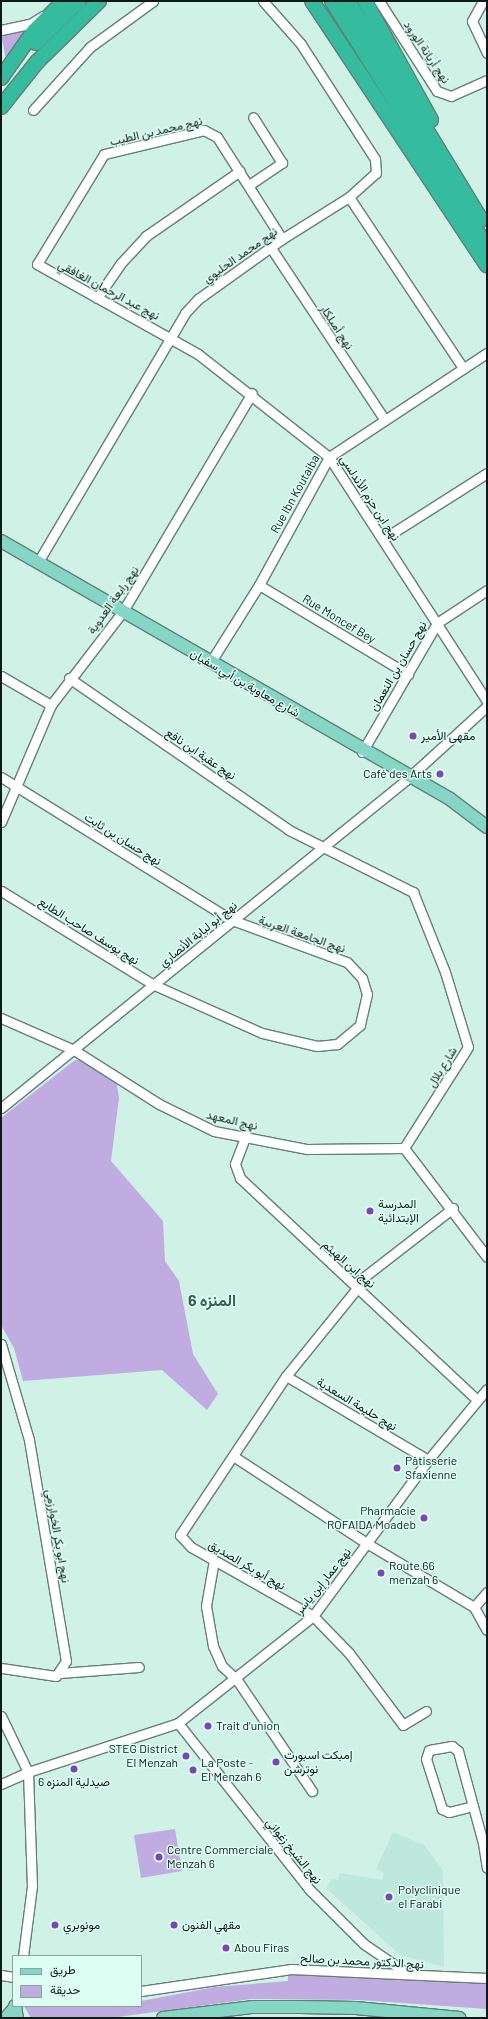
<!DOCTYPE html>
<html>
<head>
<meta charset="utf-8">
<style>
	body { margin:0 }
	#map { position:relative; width:488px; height:2019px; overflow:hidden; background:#d0f1e6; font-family:Barlow,Vazirmatn,sans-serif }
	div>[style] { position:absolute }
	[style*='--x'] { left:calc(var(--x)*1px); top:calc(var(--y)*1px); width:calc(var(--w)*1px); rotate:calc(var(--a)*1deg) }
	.built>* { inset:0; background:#bee8db }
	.green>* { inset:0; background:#c0ace0 }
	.roads { filter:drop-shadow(1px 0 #628077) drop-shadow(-1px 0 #628077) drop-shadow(0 1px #628077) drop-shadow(0 -1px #628077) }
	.minor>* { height:9px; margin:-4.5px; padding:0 4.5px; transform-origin:4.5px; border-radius:4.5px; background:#fff }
	.major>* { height:12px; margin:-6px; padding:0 6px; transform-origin:6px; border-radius:6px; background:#86d6c5 }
	.highway>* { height:14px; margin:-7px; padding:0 7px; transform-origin:7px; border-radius:7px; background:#35bb9e }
	.dots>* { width:11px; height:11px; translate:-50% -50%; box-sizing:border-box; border:2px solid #ddfef3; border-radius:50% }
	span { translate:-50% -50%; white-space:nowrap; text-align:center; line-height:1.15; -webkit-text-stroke:3px #ddfef3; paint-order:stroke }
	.street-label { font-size:12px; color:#0e1a17 }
	.poi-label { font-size:12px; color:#0e1a17 }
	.left { translate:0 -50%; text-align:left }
	.right { translate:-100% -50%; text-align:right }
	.district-label { font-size:16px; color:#405d55; font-weight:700 }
	.frame { position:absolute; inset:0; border:2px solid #0e1a17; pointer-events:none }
	.legend { position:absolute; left:12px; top:1955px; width:130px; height:52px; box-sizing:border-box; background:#ddfef3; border:1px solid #8aa39b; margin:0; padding:5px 7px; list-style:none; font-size:12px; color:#0e1a17 }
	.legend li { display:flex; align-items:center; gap:8px; height:20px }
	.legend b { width:20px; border:1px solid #8aa39b }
</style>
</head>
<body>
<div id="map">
	<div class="built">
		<i style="clip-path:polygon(393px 1832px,424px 1845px,443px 1870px,444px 1967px,400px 1955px,326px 1888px,332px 1879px,338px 1880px,339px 1873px,382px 1880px,384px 1873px,376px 1869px)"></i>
	</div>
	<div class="green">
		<i style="clip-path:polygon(31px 28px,6px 60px,1px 34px)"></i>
		<i style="clip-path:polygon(86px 1059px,116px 1079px,119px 1098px,111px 1161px,163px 1221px,165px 1261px,179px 1281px,193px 1354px,218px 1394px,207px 1410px,162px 1370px,23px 1381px,14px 1348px,1px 1325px,1px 1118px,75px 1060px)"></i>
		<i style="clip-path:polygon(175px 1829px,182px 1871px,141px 1878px,134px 1835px)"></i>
		<i style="clip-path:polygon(288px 1972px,487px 1981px,487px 2009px,360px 2000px,251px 1999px,118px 2017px,31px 2018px,24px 2006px,141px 2006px,141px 2001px,215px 1987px,288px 1981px)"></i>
	</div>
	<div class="roads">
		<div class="minor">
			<i style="--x:379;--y:1;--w:107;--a:57.2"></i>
			<i style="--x:437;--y:91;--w:15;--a:20"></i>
			<i style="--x:451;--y:96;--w:39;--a:-24"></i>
			<i style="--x:483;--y:1;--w:23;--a:119"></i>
			<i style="--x:472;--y:21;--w:35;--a:65"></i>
			<i style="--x:1;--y:30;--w:30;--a:-12"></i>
			<i style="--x:30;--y:24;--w:15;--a:-32"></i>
			<i style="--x:33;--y:110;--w:85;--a:-47.9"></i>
			<i style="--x:90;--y:47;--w:78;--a:-36.1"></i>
			<i style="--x:249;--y:185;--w:40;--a:-34"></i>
			<i style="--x:282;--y:163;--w:54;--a:-122.2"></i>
			<i style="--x:349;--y:197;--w:206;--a:56.3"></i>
			<i style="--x:282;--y:239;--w:121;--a:-122.5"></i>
			<i style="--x:217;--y:137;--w:15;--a:-152"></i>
			<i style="--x:204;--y:130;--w:103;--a:166.5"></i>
			<i style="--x:104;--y:154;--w:129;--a:121.3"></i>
			<i style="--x:37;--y:264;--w:184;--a:29.2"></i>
			<i style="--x:198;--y:354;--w:167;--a:38.2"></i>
			<i style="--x:329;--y:457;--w:291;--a:57.1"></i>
			<i style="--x:271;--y:248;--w:205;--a:56.5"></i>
			<i style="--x:97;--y:298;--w:42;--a:-55.6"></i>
			<i style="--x:121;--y:263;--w:37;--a:-47"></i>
			<i style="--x:146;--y:236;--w:114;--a:-34.7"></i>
			<i style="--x:383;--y:539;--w:123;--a:-32.4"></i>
			<i style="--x:38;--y:562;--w:289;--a:-59.4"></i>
			<i style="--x:185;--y:313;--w:19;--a:-47"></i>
			<i style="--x:198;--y:299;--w:103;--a:-35.5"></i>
			<i style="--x:282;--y:239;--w:79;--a:-32.1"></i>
			<i style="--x:349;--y:197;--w:36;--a:-42"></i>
			<i style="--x:376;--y:173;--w:14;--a:-94"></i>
			<i style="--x:375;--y:159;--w:137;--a:-122.8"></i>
			<i style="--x:301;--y:44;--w:57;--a:-131.5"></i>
			<i style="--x:259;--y:585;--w:174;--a:30.9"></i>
			<i style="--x:210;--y:663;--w:92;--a:-57.9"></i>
			<i style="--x:259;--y:585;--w:146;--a:-61.3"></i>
			<i style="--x:329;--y:457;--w:189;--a:-33.4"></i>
			<i style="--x:1;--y:676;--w:58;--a:30.1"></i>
			<i style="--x:69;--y:678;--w:267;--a:34.6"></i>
			<i style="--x:289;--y:830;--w:139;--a:26.6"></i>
			<i style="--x:413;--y:892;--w:86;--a:68.2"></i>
			<i style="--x:445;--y:972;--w:78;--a:73"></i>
			<i style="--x:468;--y:1047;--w:120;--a:122.4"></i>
			<i style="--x:404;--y:1148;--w:137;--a:52.7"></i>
			<i style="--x:362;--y:752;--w:149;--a:-59.8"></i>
			<i style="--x:437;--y:623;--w:60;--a:-33.4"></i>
			<i style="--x:1;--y:777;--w:272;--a:31.8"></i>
			<i style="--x:232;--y:920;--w:122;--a:20.1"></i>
			<i style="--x:347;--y:962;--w:22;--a:47"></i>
			<i style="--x:362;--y:978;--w:17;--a:73"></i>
			<i style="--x:367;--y:994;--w:32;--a:103"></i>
			<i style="--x:360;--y:1025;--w:30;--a:140"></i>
			<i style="--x:337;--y:1044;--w:20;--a:174"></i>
			<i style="--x:317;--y:1046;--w:57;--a:-166.7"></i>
			<i style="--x:262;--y:1033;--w:118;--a:-156"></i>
			<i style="--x:154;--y:985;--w:180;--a:-148.4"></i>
			<i style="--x:1;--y:822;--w:127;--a:-66.9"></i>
			<i style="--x:51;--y:705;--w:118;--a:-52.5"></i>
			<i style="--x:123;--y:611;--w:253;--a:-59.4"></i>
			<i style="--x:1;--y:1018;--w:80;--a:23.7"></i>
			<i style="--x:74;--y:1050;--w:101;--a:32.4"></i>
			<i style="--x:159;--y:1104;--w:61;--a:26.1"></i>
			<i style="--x:214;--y:1131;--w:95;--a:11"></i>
			<i style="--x:307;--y:1149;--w:97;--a:-0.6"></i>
			<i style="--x:1;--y:1108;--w:521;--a:-39"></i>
			<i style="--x:406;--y:780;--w:110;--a:-42.4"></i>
			<i style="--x:246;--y:1135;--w:31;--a:111"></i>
			<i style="--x:235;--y:1164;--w:15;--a:70"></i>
			<i style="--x:240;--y:1178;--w:323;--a:43.1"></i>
			<i style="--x:355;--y:1284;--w:124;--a:-37.8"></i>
			<i style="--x:1;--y:1344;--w:100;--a:73.7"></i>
			<i style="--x:29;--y:1440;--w:224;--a:80.5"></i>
			<i style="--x:66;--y:1661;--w:18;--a:124"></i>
			<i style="--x:56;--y:1676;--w:56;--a:-171.7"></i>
			<i style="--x:286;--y:1376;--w:114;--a:-51"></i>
			<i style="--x:233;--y:1456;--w:161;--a:33.1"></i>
			<i style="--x:368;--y:1544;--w:123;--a:30.7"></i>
			<i style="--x:474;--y:1607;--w:26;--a:61"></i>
			<i style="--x:214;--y:1560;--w:47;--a:99.9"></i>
			<i style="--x:206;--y:1606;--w:41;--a:80.1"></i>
			<i style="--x:213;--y:1646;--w:22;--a:66"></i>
			<i style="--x:222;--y:1666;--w:21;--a:43"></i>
			<i style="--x:237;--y:1680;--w:134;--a:56"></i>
			<i style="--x:474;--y:1607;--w:20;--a:-49"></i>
			<i style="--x:60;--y:1673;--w:79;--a:-4.3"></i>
			<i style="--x:426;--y:1711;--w:27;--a:149"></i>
			<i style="--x:403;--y:1725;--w:90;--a:-126.9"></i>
			<i style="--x:349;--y:1653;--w:52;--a:-134.2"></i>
			<i style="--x:313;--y:1616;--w:140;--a:-150.5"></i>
			<i style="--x:191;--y:1547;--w:16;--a:-133"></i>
			<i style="--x:180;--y:1535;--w:191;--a:-56.3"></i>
			<i style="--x:286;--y:1376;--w:165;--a:30.6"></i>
			<i style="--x:1;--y:1716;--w:62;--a:64.3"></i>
			<i style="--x:28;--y:1772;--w:158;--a:-18.1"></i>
			<i style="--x:178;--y:1723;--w:172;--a:-38.4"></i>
			<i style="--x:313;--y:1616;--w:194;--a:-53.6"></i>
			<i style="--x:428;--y:1460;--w:92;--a:-50.3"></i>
			<i style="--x:178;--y:1723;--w:213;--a:51.7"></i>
			<i style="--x:310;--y:1890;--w:76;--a:45"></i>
			<i style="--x:364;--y:1944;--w:53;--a:34.3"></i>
			<i style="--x:1;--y:1784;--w:30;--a:-24"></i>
			<i style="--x:28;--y:1772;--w:114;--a:88"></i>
			<i style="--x:32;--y:1886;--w:71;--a:97.3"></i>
			<i style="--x:473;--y:1806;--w:25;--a:166"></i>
			<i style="--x:449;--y:1812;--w:8;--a:-157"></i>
			<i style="--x:442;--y:1809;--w:52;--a:-107.7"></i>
			<i style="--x:426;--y:1759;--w:9;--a:-72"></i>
			<i style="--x:429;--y:1750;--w:23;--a:-10"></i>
			<i style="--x:452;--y:1746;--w:8;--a:40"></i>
			<i style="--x:458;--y:1751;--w:95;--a:74.8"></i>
			<i style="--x:483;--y:1843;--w:25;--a:81"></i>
			<i style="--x:1;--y:1975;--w:12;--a:9"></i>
			<i style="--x:141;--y:1991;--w:152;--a:-8.3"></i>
			<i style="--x:291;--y:1969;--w:196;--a:2.6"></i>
		</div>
		<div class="major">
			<i style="--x:1;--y:541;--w:518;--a:29.88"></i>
			<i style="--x:450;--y:799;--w:46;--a:37.1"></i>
			<i style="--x:15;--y:2006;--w:12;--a:81"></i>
			<i style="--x:6;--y:2018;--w:11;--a:-49"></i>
			<i style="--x:163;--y:2018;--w:91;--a:-7"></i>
			<i style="--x:253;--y:2007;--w:47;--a:0"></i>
			<i style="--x:300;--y:2007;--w:56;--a:1"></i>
			<i style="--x:356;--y:2008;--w:104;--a:5.5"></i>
		</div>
		<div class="highway">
			<i style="--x:312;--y:1;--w:317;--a:56.5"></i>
			<i style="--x:332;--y:1;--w:291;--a:57.8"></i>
			<i style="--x:348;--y:1;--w:256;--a:58.7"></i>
			<i style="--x:365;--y:1;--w:136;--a:61"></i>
			<i style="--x:36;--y:43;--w:60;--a:-44.3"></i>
			<i style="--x:1;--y:78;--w:57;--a:-54.9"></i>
			<i style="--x:34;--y:31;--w:42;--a:-45"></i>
			<i style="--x:1;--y:107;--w:58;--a:-51.3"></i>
			<i style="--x:37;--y:62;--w:87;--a:-44.5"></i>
		</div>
	</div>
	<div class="dots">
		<i style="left:413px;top:736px;background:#7c44bb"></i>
		<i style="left:440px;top:774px;background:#7c44bb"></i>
		<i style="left:370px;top:1211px;background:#7c44bb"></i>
		<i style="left:397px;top:1468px;background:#7c44bb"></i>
		<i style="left:424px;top:1518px;background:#7c44bb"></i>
		<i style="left:381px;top:1573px;background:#7c44bb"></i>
		<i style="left:208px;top:1726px;background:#7c44bb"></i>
		<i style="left:186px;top:1756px;background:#7c44bb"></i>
		<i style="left:276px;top:1762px;background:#7c44bb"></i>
		<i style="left:74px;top:1769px;background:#7c44bb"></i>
		<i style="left:193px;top:1770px;background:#7c44bb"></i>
		<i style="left:159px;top:1857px;background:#7c44bb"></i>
		<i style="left:389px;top:1897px;background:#7c44bb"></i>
		<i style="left:55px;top:1925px;background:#7c44bb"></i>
		<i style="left:174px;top:1925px;background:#7c44bb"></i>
		<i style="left:226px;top:1948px;background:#7c44bb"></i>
	</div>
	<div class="street-label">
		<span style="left:427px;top:52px;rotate:56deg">نهج أريانة الورود</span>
		<span style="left:156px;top:131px;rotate:-13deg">نهج محمد بن الطيب</span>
		<span style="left:240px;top:255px;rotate:-35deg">نهج محمد الحليوي</span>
		<span style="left:109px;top:290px;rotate:28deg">نهج عبد الرحمان الغافقي</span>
		<span style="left:337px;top:327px;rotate:57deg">نهج أميلكار</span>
		<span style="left:295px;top:494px;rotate:-61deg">Rue Ibn Koutaiba</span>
		<span style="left:370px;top:498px;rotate:57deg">نهج ابن حزم الأندلسي</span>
		<span style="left:113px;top:600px;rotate:-55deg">نهج رابعة العدوية</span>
		<span style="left:339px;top:619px;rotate:31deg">Rue Moncef Bey</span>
		<span style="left:398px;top:666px;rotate:-60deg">نهج حسان بن النعمان</span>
		<span style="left:245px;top:683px;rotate:30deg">شارع معاوية بن أبي سفيان</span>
		<span style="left:201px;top:754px;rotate:34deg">نهج عقبة ابن نافع</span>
		<span style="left:123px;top:839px;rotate:32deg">نهج حسان بن ثابت</span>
		<span style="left:89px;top:931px;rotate:32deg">نهج يوسف صاحب الطابع</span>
		<span style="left:198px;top:934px;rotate:-39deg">نهج أبو لبابة الأنصاري</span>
		<span style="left:302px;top:934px;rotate:19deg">نهج الجامعة العربية</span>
		<span style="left:442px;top:1067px;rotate:-58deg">شارع بلال</span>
		<span style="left:232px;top:1120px;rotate:13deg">نهج المعهد</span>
		<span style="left:349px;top:1264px;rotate:41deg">نهج ابن الهيثم</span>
		<span style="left:357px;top:1404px;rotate:31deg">نهج حليمة السعدية</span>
		<span style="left:58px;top:1536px;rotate:80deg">نهج ابو بكر الخوارزمي</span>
		<span style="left:247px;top:1565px;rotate:30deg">نهج أبو بكر الصديق</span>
		<span style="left:323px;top:1581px;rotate:-51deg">نهج عمار إبن ياسر</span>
		<span style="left:294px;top:1851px;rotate:51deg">نهج الشيخ زغواني</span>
		<span style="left:362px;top:1961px;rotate:3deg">نهج الدكتور محمد بن صالح</span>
	</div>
	<div class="poi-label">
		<span class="left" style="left:421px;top:736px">مقهى الأمير</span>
		<span class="right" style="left:432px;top:774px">Café des Arts</span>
		<span class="left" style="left:378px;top:1211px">المدرسة<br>الإبتدائية</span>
		<span class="left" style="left:405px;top:1468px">Pâtisserie<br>Sfaxienne</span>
		<span class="right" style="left:416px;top:1518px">Pharmacie<br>ROFAIDA Moadeb</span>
		<span class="left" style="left:389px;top:1573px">Route 66<br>menzah 6</span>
		<span class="left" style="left:216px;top:1726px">Trait d'union</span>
		<span class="right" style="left:178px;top:1756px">STEG District<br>El Menzah</span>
		<span class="left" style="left:284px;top:1762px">إمبكت اسبورت<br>نوترشن</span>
		<span class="left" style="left:201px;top:1770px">La Poste -<br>El Menzah 6</span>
		<span style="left:74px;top:1782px">صيدلية المنزه 6</span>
		<span class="left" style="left:167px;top:1857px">Centre Commerciale<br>Menzah 6</span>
		<span class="left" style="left:398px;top:1897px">Polyclinique<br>el Farabi</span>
		<span class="left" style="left:63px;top:1925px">مونوبري</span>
		<span class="left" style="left:182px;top:1925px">مقهي الفنون</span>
		<span class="left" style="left:234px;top:1948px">Abou Firas</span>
	</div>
	<div class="district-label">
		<span style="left:212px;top:1300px">المنزه 6</span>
	</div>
	<div class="frame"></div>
	<ul class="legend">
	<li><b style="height:5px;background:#86d6c5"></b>طريق</li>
	<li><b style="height:11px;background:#c0ace0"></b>حديقة</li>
	</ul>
</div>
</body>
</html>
